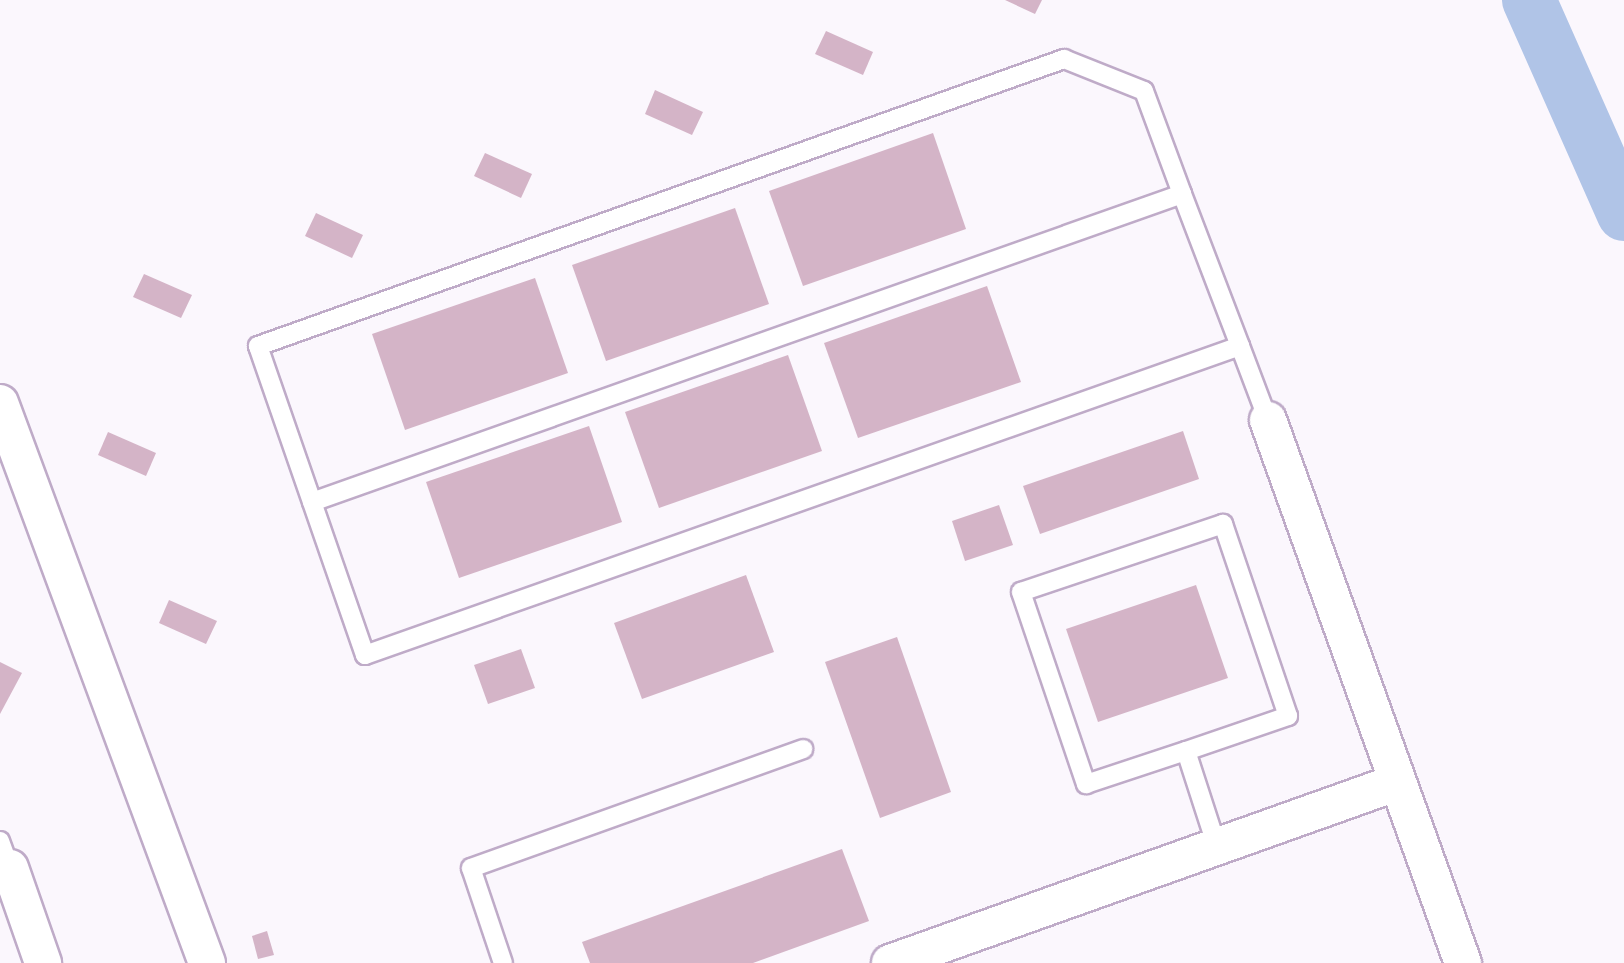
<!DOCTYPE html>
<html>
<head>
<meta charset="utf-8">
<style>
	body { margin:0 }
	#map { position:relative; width:1624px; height:963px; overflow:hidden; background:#fbf7fd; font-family:Cabin,sans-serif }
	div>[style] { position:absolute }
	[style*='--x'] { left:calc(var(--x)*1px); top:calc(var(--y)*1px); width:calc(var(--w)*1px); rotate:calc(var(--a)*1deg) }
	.river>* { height:54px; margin:-27px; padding:0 27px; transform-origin:27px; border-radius:27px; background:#b0c4e7 }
	.building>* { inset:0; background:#d4b4c7 }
	.roads { filter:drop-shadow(2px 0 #bfabc8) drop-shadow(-2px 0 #bfabc8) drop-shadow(0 2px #bfabc8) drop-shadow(0 -2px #bfabc8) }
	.lane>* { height:18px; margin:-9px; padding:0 9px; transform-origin:9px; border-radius:9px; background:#fff }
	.street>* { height:36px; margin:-18px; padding:0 18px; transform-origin:18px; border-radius:18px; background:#fff }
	span { translate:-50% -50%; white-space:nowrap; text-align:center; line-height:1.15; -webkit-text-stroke:8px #fff; paint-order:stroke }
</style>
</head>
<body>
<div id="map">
	<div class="river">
		<i style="--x:1529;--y:0;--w:234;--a:66.1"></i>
	</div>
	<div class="building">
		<i style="clip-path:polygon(1005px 0,1042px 0,1035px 14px)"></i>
		<i style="clip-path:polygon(826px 31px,873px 52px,863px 75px,815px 54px)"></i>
		<i style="clip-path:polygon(655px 90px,703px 112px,692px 135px,645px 114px)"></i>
		<i style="clip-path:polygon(933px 133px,966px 229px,803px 286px,769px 191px)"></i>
		<i style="clip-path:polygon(485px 153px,532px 174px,521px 198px,474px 176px)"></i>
		<i style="clip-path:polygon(735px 208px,769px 304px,606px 361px,572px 265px)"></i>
		<i style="clip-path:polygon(316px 213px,363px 235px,352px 258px,305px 236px)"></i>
		<i style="clip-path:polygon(144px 274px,192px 295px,181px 318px,133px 297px)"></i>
		<i style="clip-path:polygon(535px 278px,568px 373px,405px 430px,372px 334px)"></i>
		<i style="clip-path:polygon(987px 286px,1021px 382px,858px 438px,824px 343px)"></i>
		<i style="clip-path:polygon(788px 355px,822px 451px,659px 508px,625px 412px)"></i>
		<i style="clip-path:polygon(589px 426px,622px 522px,459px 578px,426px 482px)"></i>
		<i style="clip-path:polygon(1183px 431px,1199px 479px,1040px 534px,1023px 486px)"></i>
		<i style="clip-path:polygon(108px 432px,156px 453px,146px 476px,98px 455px)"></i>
		<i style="clip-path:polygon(999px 505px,1013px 545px,965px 561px,952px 521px)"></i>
		<i style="clip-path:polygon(746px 575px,774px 652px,642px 699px,614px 623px)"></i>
		<i style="clip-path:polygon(1196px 585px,1228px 678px,1098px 722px,1066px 629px)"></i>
		<i style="clip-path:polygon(169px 600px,217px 621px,206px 644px,159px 623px)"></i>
		<i style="clip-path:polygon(897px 637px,951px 792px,880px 818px,825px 662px)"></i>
		<i style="clip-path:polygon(521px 649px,535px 688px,488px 704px,474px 665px)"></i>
		<i style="clip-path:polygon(0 662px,22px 673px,0 714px)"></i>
		<i style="clip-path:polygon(842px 849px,869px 921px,753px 963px,590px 963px,582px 942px)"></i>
		<i style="clip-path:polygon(267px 931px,274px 955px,258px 959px,252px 936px)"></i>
	</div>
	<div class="roads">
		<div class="lane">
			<i style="--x:1240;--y:346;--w:928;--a:160.55"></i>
			<i style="--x:365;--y:655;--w:327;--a:-109.1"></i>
			<i style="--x:258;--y:346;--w:856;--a:-19.6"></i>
			<i style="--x:1064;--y:59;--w:86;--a:21.8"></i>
			<i style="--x:1144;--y:91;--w:110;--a:69.7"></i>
			<i style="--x:1182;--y:194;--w:163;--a:69.1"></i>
			<i style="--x:1240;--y:346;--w:79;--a:69.3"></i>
			<i style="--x:312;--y:502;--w:923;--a:-19.5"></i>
			<i style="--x:1186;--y:751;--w:108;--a:-18.9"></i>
			<i style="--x:1288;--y:716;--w:203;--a:-108.7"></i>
			<i style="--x:1223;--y:524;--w:213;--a:161.4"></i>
			<i style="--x:1021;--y:592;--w:203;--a:71.3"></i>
			<i style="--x:1086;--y:784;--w:105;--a:-18.3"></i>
			<i style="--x:1186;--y:751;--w:101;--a:72.1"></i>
			<i style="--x:0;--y:841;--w:29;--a:70"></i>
			<i style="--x:503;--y:963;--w:100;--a:-108.6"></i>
			<i style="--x:471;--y:868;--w:353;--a:-19.7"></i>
		</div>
		<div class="street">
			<i style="--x:0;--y:403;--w:597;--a:69.71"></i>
			<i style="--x:1268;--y:420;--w:577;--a:70.25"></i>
			<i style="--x:10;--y:868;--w:101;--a:70.8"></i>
			<i style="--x:890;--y:963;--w:539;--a:-19.61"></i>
		</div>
	</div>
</div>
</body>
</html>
